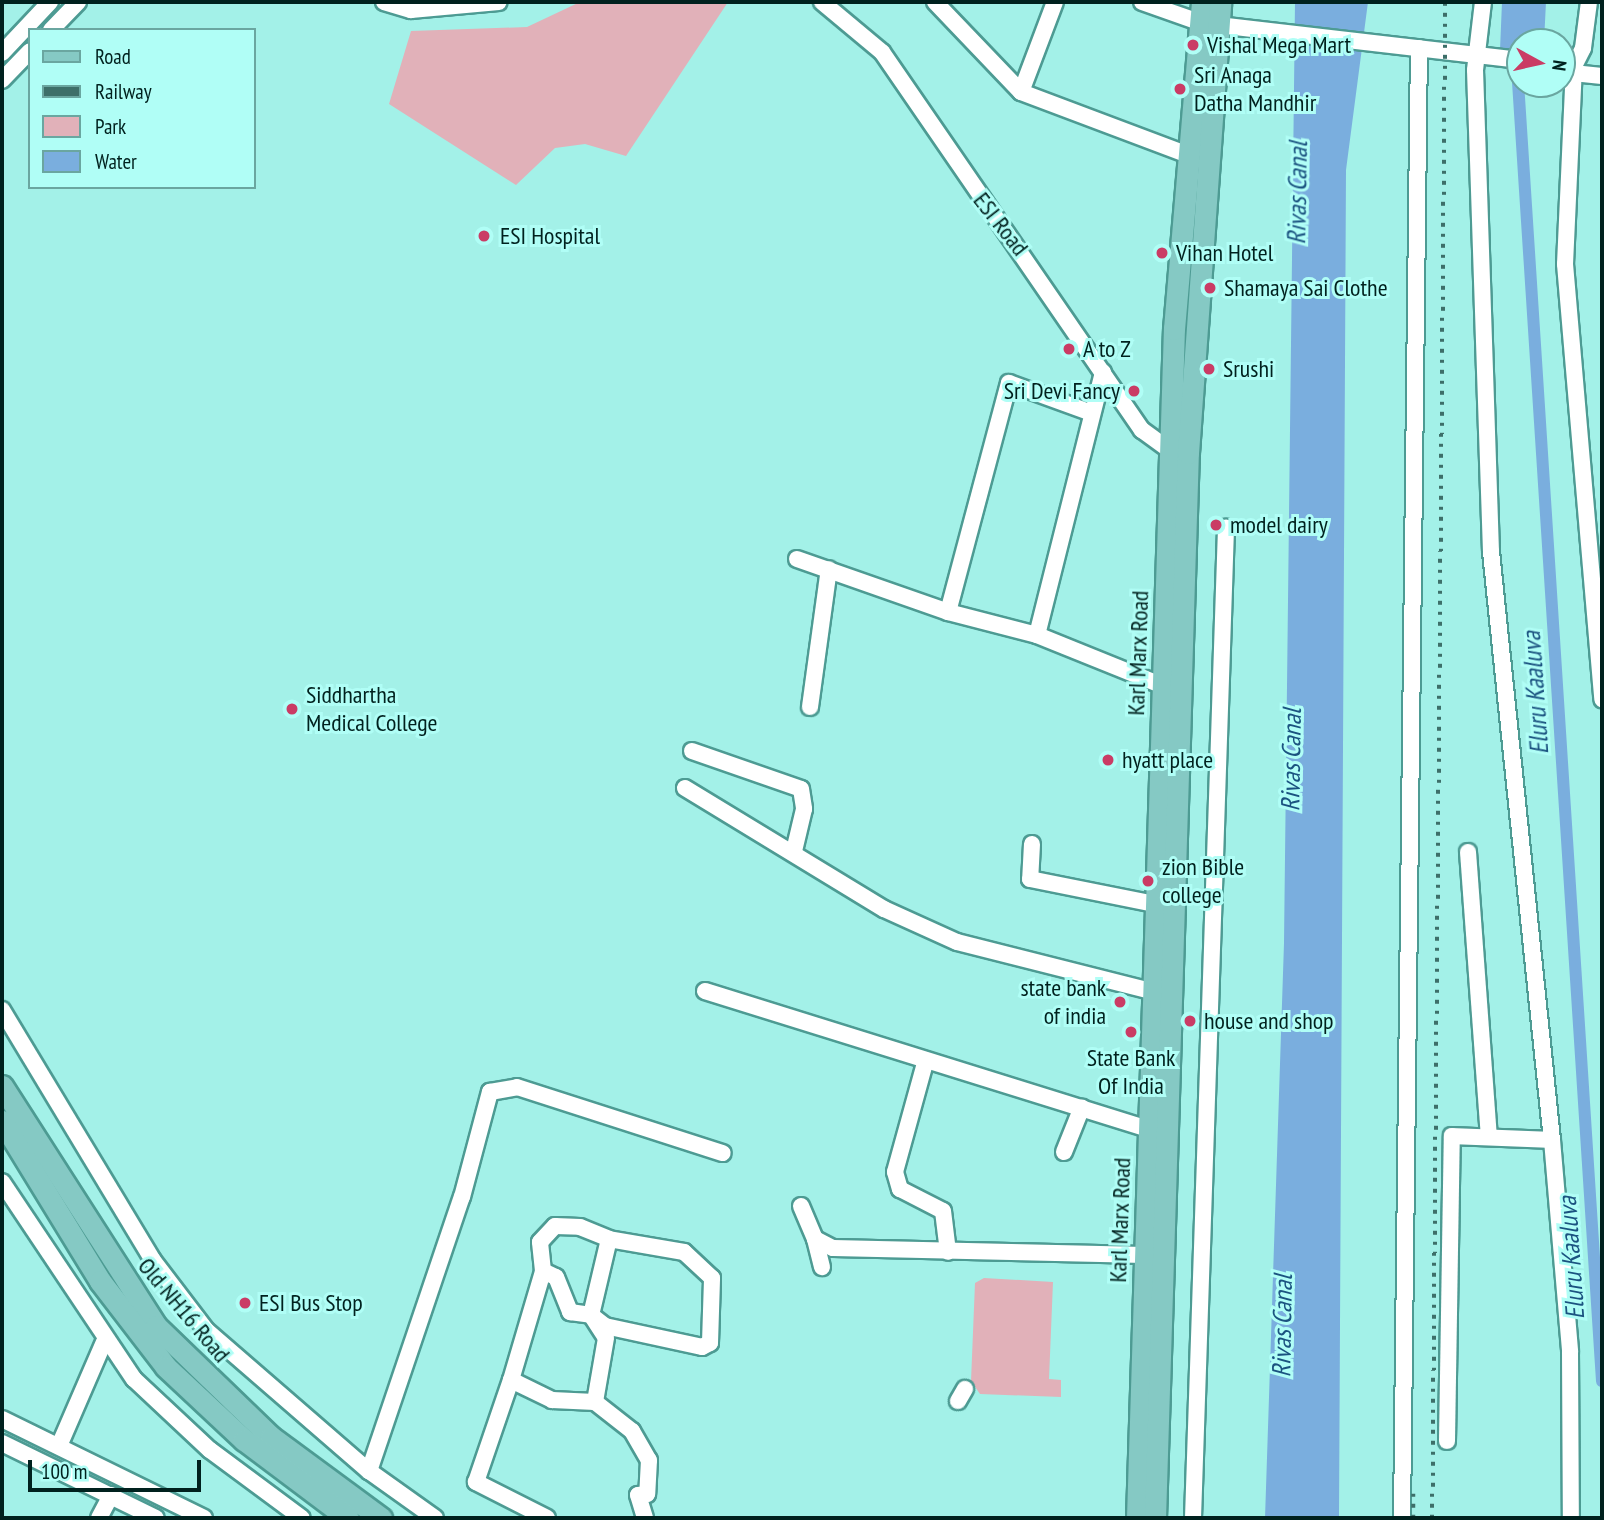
<!DOCTYPE html>
<html>
<head>
<meta charset="utf-8">
<style>
	body { margin:0 }
	#map { position:relative; width:1604px; height:1520px; overflow:hidden; background:#a3f1e8; font-family:"PT Sans Narrow",sans-serif }
	div>[style] { position:absolute }
	[style*='--x'] { left:calc(var(--x)*1px); top:calc(var(--y)*1px); width:calc(var(--w)*1px); rotate:calc(var(--a)*1deg) }
	.green>* { inset:0; background:#e1b1b9 }
	.water>* { inset:0; background:#7aaede }
	.canal>* { height:12px; margin:-6px; padding:0 6px; transform-origin:6px; border-radius:6px; background:#7aaede }
	.roads { filter:drop-shadow(2px 0 #4d9b93) drop-shadow(-2px 0 #4d9b93) drop-shadow(0 2px #4d9b93) drop-shadow(0 -2px #4d9b93) }
	.minor>* { height:16px; margin:-8px; padding:0 8px; transform-origin:8px; border-radius:8px; background:#fff }
	.major>* { height:21px; margin:-10.5px; padding:0 10.5px; transform-origin:10.5px; border-radius:10.5px; background:#85c9c4 }
	.rail>* { height:3.5px; margin-top:-1.75px; transform-origin:0; background:repeating-linear-gradient(90deg,#3d6f69 0 3.5px,transparent 0 10.5px) }
	.dots>* { width:19px; height:19px; translate:-50% -50%; box-sizing:border-box; border:4px solid #b0fef6; border-radius:50% }
	span { translate:-50% -50%; white-space:nowrap; text-align:center; line-height:1.15; -webkit-text-stroke:6px #b0fef6; paint-order:stroke }
	.poi-label { font-size:24px; color:#00211e }
	.left { translate:0 -50%; text-align:left }
	.right { translate:-100% -50%; text-align:right }
	.street-label { font-size:24px; color:#00211e }
	.water-label { font-size:26px; color:#1b5380; font-style:italic }
	.frame { position:absolute; inset:0; border:4px solid #00211e; pointer-events:none }
	.legend { position:absolute; left:28px; top:28px; width:228px; height:161px; box-sizing:border-box; background:#b0fef6; border:2px solid #6aa6a0; margin:0; padding:9px 12px; list-style:none; font-size:21px; color:#00211e }
	.legend li { display:flex; align-items:center; gap:14px; height:35px }
	.legend b { width:35px; border:2px solid #6aa6a0 }
	.north { position:absolute; left:1506px; top:28px; width:70px; height:70px; box-sizing:border-box; background:#b0fef6; border:2px solid #6aa6a0; border-radius:50%; rotate:98deg; font-size:19px; font-weight:700; line-height:28px; text-align:center; color:#00211e }
	.north::after { content:''; display:block; margin:auto; width:24px; height:32px; background:#ca3c65; clip-path:polygon(50% 0,100% 100%,50% 72%,0 100%) }
	.scale { position:absolute; left:28px; top:1460px; width:173px; height:32px; box-sizing:border-box; border:4px solid #00211e; border-top:0; padding-left:9px; font-size:21px; line-height:24px; white-space:nowrap; color:#00211e; -webkit-text-stroke:5px #b0fef6; paint-order:stroke }
</style>
</head>
<body>
<div id="map">
	<div class="green">
		<i style="clip-path:polygon(580px 2px,728px 2px,626px 156px,585px 144px,555px 148px,516px 185px,389px 104px,411px 31px,527px 27px)"></i>
		<i style="clip-path:polygon(984px 1278px,1053px 1282px,1049px 1379px,1061px 1380px,1061px 1397px,980px 1394px,971px 1381px,975px 1283px)"></i>
	</div>
	<div class="water">
		<i style="clip-path:polygon(1295px 2px,1368px 2px,1346px 170px,1339px 1518px,1265px 1518px,1284px 943px)"></i>
		<i style="clip-path:polygon(1502px 2px,1546px 2px,1544px 42px,1520px 42px,1520px 52px,1500px 50px)"></i>
	</div>
	<div class="canal">
		<i style="--x:1516;--y:51;--w:1333;--a:86.3"></i>
	</div>
	<div class="roads">
		<div class="minor">
			<i style="--x:384;--y:2;--w:28;--a:17"></i>
			<i style="--x:411;--y:10;--w:88;--a:-5.2"></i>
			<i style="--x:822;--y:2;--w:78;--a:39.8"></i>
			<i style="--x:882;--y:52;--w:459;--a:55.5"></i>
			<i style="--x:1142;--y:430;--w:37;--a:36"></i>
			<i style="--x:935;--y:2;--w:124;--a:46.3"></i>
			<i style="--x:1021;--y:92;--w:176;--a:20.6"></i>
			<i style="--x:1142;--y:2;--w:60;--a:19.3"></i>
			<i style="--x:1218;--y:25;--w:304;--a:6.6"></i>
			<i style="--x:51;--y:30;--w:39;--a:-46"></i>
			<i style="--x:2;--y:53;--w:70;--a:-46.7"></i>
			<i style="--x:1562;--y:65;--w:12;--a:5"></i>
			<i style="--x:1574;--y:66;--w:20;--a:-63"></i>
			<i style="--x:1583;--y:48;--w:46;--a:-82.6"></i>
			<i style="--x:1574;--y:66;--w:198;--a:92.6"></i>
			<i style="--x:1565;--y:264;--w:437;--a:85.1"></i>
			<i style="--x:1573;--y:73;--w:29;--a:6"></i>
			<i style="--x:2;--y:80;--w:40;--a:-46"></i>
			<i style="--x:1021;--y:92;--w:96;--a:-69.3"></i>
			<i style="--x:797;--y:559;--w:160;--a:19.3"></i>
			<i style="--x:948;--y:612;--w:92;--a:14.5"></i>
			<i style="--x:1037;--y:635;--w:136;--a:22"></i>
			<i style="--x:948;--y:612;--w:237;--a:-75.1"></i>
			<i style="--x:1009;--y:383;--w:85;--a:19.9"></i>
			<i style="--x:1037;--y:635;--w:271;--a:-75.9"></i>
			<i style="--x:810;--y:707;--w:139;--a:-82.2"></i>
			<i style="--x:692;--y:751;--w:115;--a:19.2"></i>
			<i style="--x:801;--y:789;--w:20;--a:81"></i>
			<i style="--x:804;--y:809;--w:43;--a:103.4"></i>
			<i style="--x:685;--y:788;--w:233;--a:31.3"></i>
			<i style="--x:884;--y:909;--w:80;--a:24.3"></i>
			<i style="--x:957;--y:942;--w:199;--a:14.2"></i>
			<i style="--x:1032;--y:844;--w:35;--a:93"></i>
			<i style="--x:1030;--y:879;--w:138;--a:11.3"></i>
			<i style="--x:1468;--y:852;--w:285;--a:85.8"></i>
			<i style="--x:705;--y:991;--w:473;--a:17.3"></i>
			<i style="--x:2;--y:1010;--w:291;--a:58.9"></i>
			<i style="--x:152;--y:1259;--w:89;--a:52.7"></i>
			<i style="--x:206;--y:1330;--w:216;--a:40.9"></i>
			<i style="--x:369;--y:1471;--w:81;--a:35.5"></i>
			<i style="--x:925;--y:1063;--w:113;--a:105.4"></i>
			<i style="--x:895;--y:1172;--w:18;--a:74"></i>
			<i style="--x:900;--y:1189;--w:48;--a:27.1"></i>
			<i style="--x:943;--y:1211;--w:41;--a:83"></i>
			<i style="--x:1552;--y:1140;--w:213;--a:85.1"></i>
			<i style="--x:1570;--y:1352;--w:166;--a:89.7"></i>
			<i style="--x:1064;--y:1152;--w:48;--a:-68.2"></i>
			<i style="--x:2;--y:1182;--w:237;--a:56.2"></i>
			<i style="--x:134;--y:1379;--w:104;--a:43.1"></i>
			<i style="--x:210;--y:1450;--w:114;--a:36.5"></i>
			<i style="--x:801;--y:1206;--w:36;--a:67"></i>
			<i style="--x:815;--y:1239;--w:20;--a:27"></i>
			<i style="--x:833;--y:1248;--w:312;--a:1.3"></i>
			<i style="--x:815;--y:1239;--w:29;--a:76"></i>
			<i style="--x:543;--y:1271;--w:29;--a:-96"></i>
			<i style="--x:540;--y:1242;--w:22;--a:-47"></i>
			<i style="--x:555;--y:1226;--w:25;--a:2"></i>
			<i style="--x:580;--y:1227;--w:31;--a:22"></i>
			<i style="--x:609;--y:1239;--w:78;--a:103.3"></i>
			<i style="--x:591;--y:1315;--w:18;--a:38"></i>
			<i style="--x:605;--y:1326;--w:99;--a:12.2"></i>
			<i style="--x:702;--y:1347;--w:9;--a:-27"></i>
			<i style="--x:710;--y:1343;--w:65;--a:-88.2"></i>
			<i style="--x:712;--y:1278;--w:38;--a:-137"></i>
			<i style="--x:684;--y:1252;--w:76;--a:-170.2"></i>
			<i style="--x:511;--y:1380;--w:114;--a:-73.6"></i>
			<i style="--x:543;--y:1271;--w:14;--a:25"></i>
			<i style="--x:556;--y:1277;--w:38;--a:68"></i>
			<i style="--x:570;--y:1312;--w:21;--a:8"></i>
			<i style="--x:591;--y:1315;--w:27;--a:57"></i>
			<i style="--x:606;--y:1338;--w:65;--a:99.8"></i>
			<i style="--x:958;--y:1401;--w:14;--a:-60"></i>
			<i style="--x:2;--y:1419;--w:225;--a:26.1"></i>
			<i style="--x:1447;--y:1441;--w:305;--a:-89.1"></i>
			<i style="--x:1452;--y:1136;--w:100;--a:2.3"></i>
			<i style="--x:1552;--y:1140;--w:591;--a:-95.92"></i>
			<i style="--x:1491;--y:552;--w:482;--a:-91.9"></i>
			<i style="--x:1475;--y:70;--w:68;--a:-83.3"></i>
			<i style="--x:2;--y:1443;--w:171;--a:26"></i>
			<i style="--x:59;--y:1446;--w:113;--a:-66.6"></i>
			<i style="--x:369;--y:1471;--w:289;--a:-71.3"></i>
			<i style="--x:462;--y:1197;--w:109;--a:-75.1"></i>
			<i style="--x:490;--y:1092;--w:27;--a:-10"></i>
			<i style="--x:517;--y:1087;--w:216;--a:17.8"></i>
			<i style="--x:99;--y:1518;--w:26;--a:-62"></i>
			<i style="--x:547;--y:1518;--w:80;--a:-153.1"></i>
			<i style="--x:476;--y:1482;--w:108;--a:-71.1"></i>
			<i style="--x:511;--y:1380;--w:46;--a:26"></i>
			<i style="--x:552;--y:1400;--w:43;--a:2.7"></i>
			<i style="--x:595;--y:1402;--w:47;--a:38.1"></i>
			<i style="--x:632;--y:1431;--w:34;--a:60"></i>
			<i style="--x:649;--y:1460;--w:34;--a:93"></i>
			<i style="--x:647;--y:1494;--w:9;--a:174"></i>
			<i style="--x:638;--y:1495;--w:24;--a:73"></i>
			<i style="--x:1193;--y:1518;--w:991;--a:-88.09"></i>
			<i style="--x:1402;--y:1518;--w:1470;--a:-89.34"></i>
		</div>
		<div class="major">
			<i style="--x:2;--y:1086;--w:285;--a:57.3"></i>
			<i style="--x:156;--y:1326;--w:160;--a:44"></i>
			<i style="--x:271;--y:1437;--w:137;--a:36.4"></i>
			<i style="--x:2;--y:1121;--w:188;--a:58.5"></i>
			<i style="--x:100;--y:1281;--w:108;--a:52.5"></i>
			<i style="--x:166;--y:1367;--w:107;--a:43.1"></i>
			<i style="--x:244;--y:1440;--w:130;--a:36.9"></i>
			<i style="--x:1137;--y:1518;--w:1190;--a:-88.22"></i>
			<i style="--x:1174;--y:329;--w:328;--a:-85.1"></i>
			<i style="--x:1155;--y:1518;--w:1066;--a:-88.23"></i>
			<i style="--x:1188;--y:453;--w:452;--a:-85.9"></i>
		</div>
	</div>
	<div class="rail">
		<i style="--x:1413;--y:1518;--w:31;--a:-90"></i>
		<i style="--x:1432;--y:1518;--w:1516;--a:-89.51"></i>
	</div>
	<div class="dots">
		<i style="left:1193px;top:45px;background:#ca3c65"></i>
		<i style="left:1180px;top:89px;background:#ca3c65"></i>
		<i style="left:484px;top:236px;background:#ca3c65"></i>
		<i style="left:1162px;top:253px;background:#ca3c65"></i>
		<i style="left:1210px;top:288px;background:#ca3c65"></i>
		<i style="left:1069px;top:349px;background:#ca3c65"></i>
		<i style="left:1209px;top:369px;background:#ca3c65"></i>
		<i style="left:1134px;top:391px;background:#ca3c65"></i>
		<i style="left:1216px;top:525px;background:#ca3c65"></i>
		<i style="left:292px;top:709px;background:#ca3c65"></i>
		<i style="left:1108px;top:760px;background:#ca3c65"></i>
		<i style="left:1148px;top:881px;background:#ca3c65"></i>
		<i style="left:1120px;top:1002px;background:#ca3c65"></i>
		<i style="left:1190px;top:1021px;background:#ca3c65"></i>
		<i style="left:1131px;top:1032px;background:#ca3c65"></i>
		<i style="left:245px;top:1303px;background:#ca3c65"></i>
	</div>
	<div class="poi-label">
		<span class="left" style="left:1207px;top:45px">Vishal Mega Mart</span>
		<span class="left" style="left:1194px;top:89px">Sri Anaga<br>Datha Mandhir</span>
		<span class="left" style="left:500px;top:236px">ESI Hospital</span>
		<span class="left" style="left:1176px;top:253px">Vihan Hotel</span>
		<span class="left" style="left:1224px;top:288px">Shamaya Sai Clothe</span>
		<span class="left" style="left:1083px;top:349px">A to Z</span>
		<span class="left" style="left:1223px;top:369px">Srushi</span>
		<span class="right" style="left:1120px;top:391px">Sri Devi Fancy</span>
		<span class="left" style="left:1230px;top:525px">model dairy</span>
		<span class="left" style="left:306px;top:709px">Siddhartha<br>Medical College</span>
		<span class="left" style="left:1122px;top:760px">hyatt place</span>
		<span class="left" style="left:1162px;top:881px">zion Bible<br>college</span>
		<span class="right" style="left:1106px;top:1002px">state bank<br>of india</span>
		<span class="left" style="left:1204px;top:1021px">house and shop</span>
		<span style="left:1131px;top:1072px">State Bank<br>Of India</span>
		<span class="left" style="left:259px;top:1303px">ESI Bus Stop</span>
	</div>
	<div class="street-label">
		<span style="left:1001px;top:224px;rotate:52deg">ESI Road</span>
		<span style="left:1138px;top:653px;rotate:-88deg">Karl Marx Road</span>
		<span style="left:1120px;top:1220px;rotate:-88deg">Karl Marx Road</span>
		<span style="left:184px;top:1310px;rotate:50deg">Old NH16 Road</span>
	</div>
	<div class="water-label">
		<span style="left:1297px;top:193px;rotate:-89deg">Rivas Canal</span>
		<span style="left:1535px;top:693px;rotate:-94deg">Eluru Kaaluva</span>
		<span style="left:1291px;top:760px;rotate:-89deg">Rivas Canal</span>
		<span style="left:1571px;top:1258px;rotate:-94deg">Eluru Kaaluva</span>
		<span style="left:1282px;top:1326px;rotate:-89deg">Rivas Canal</span>
	</div>
	<div class="frame"></div>
	<ul class="legend">
	<li><b style="height:9px;background:#85c9c4"></b>Road</li>
	<li><b style="height:9px;background:#3d6f69"></b>Railway</li>
	<li><b style="height:19px;background:#e1b1b9"></b>Park</li>
	<li><b style="height:19px;background:#7aaede"></b>Water</li>
	</ul>
	<div class="north">N</div>
	<div class="scale">100 m</div>
</div>
</body>
</html>
